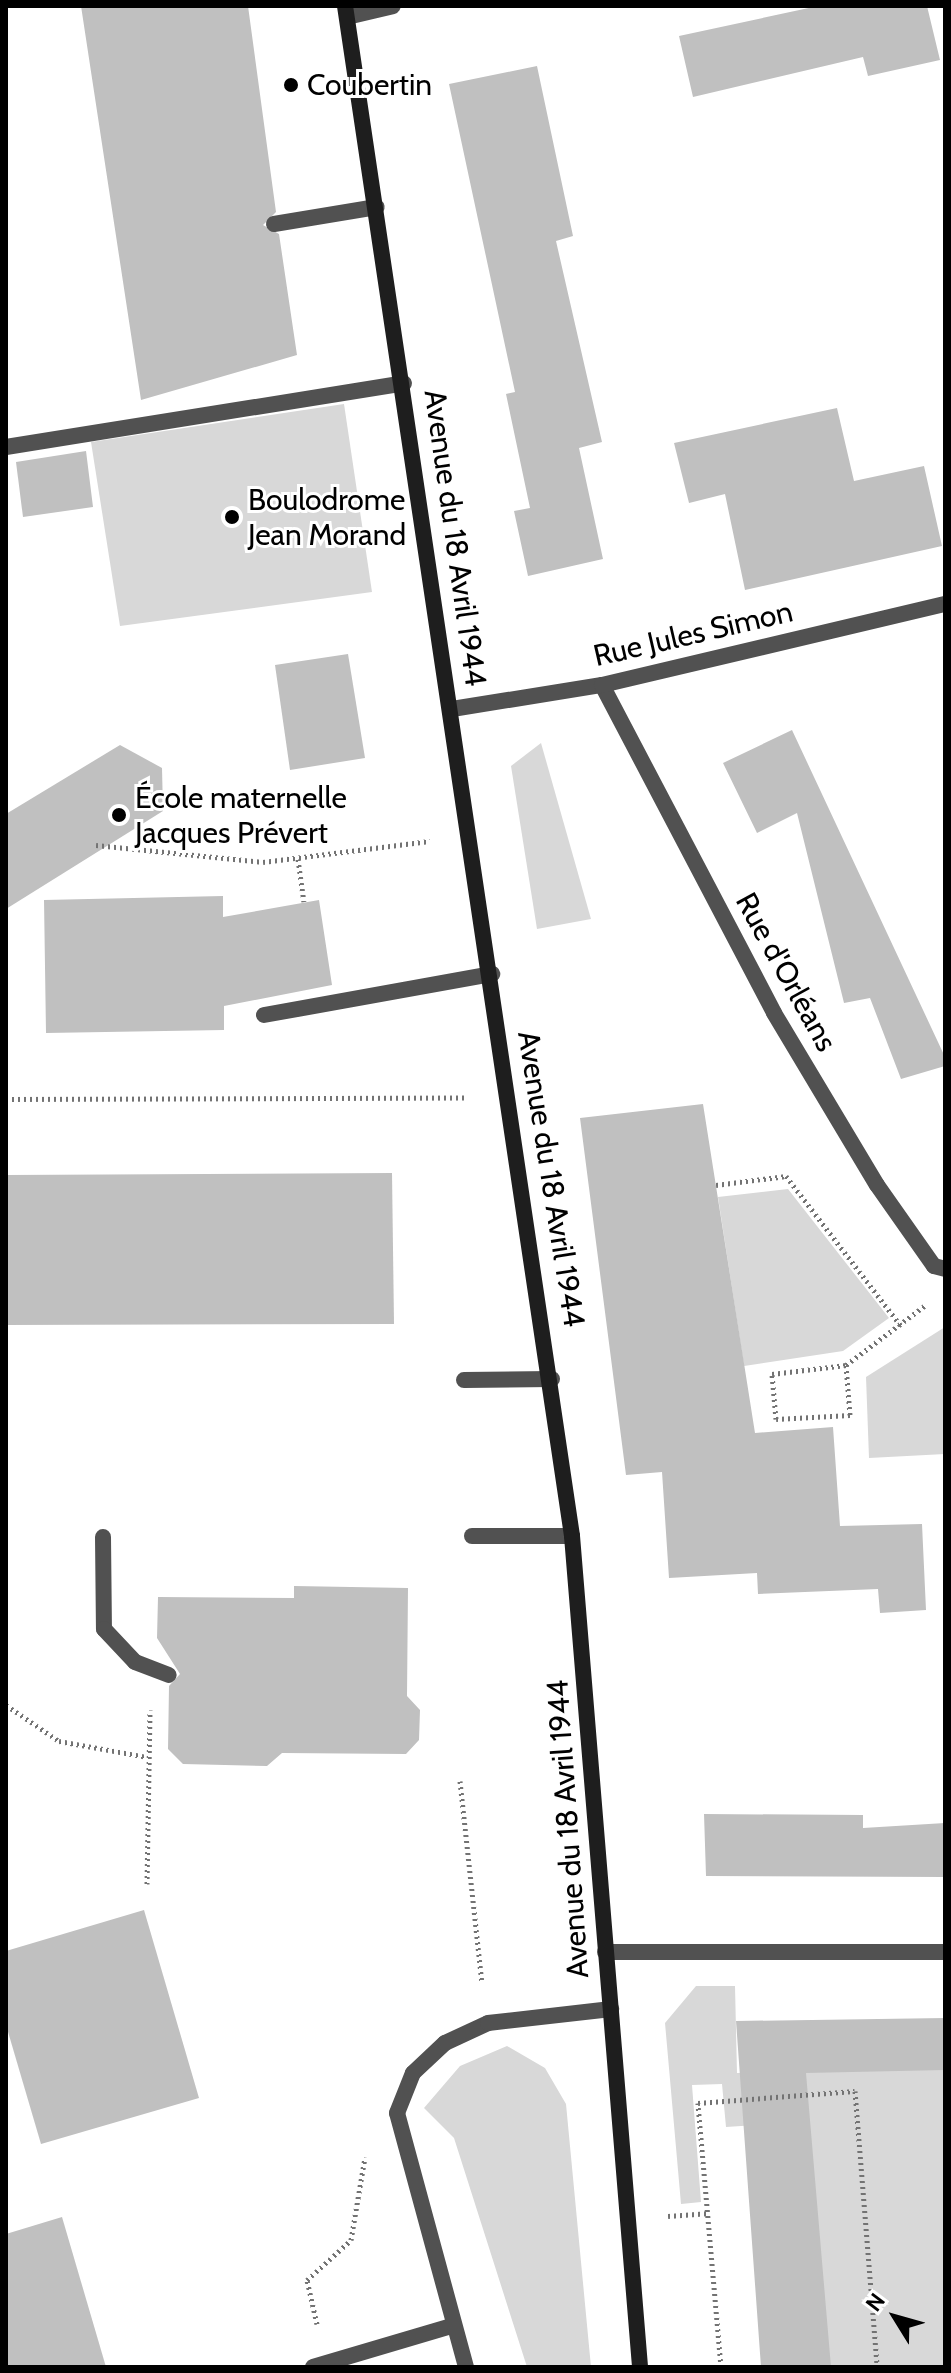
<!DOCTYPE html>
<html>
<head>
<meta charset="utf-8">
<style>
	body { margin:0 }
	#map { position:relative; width:951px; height:2373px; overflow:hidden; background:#fff; font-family:Cabin,sans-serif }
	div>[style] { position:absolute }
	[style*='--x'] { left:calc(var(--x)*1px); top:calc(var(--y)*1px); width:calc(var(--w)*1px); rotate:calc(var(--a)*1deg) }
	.green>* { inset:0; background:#d8d8d8 }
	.building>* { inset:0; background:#c0c0c0 }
	.path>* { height:5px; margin-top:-2.5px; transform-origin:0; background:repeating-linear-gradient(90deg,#737373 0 2px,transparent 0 6px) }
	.lane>* { height:16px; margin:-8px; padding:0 8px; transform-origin:8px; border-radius:8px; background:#515151 }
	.street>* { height:16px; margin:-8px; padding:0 8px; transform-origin:8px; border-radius:8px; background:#515151 }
	.secondary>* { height:16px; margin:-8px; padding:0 8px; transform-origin:8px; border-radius:8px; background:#1e1e1e }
	.dots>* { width:22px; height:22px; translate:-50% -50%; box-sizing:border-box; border:4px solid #fff; border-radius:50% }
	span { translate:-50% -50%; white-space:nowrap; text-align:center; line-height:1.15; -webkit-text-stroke:6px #fff; paint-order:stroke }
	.poi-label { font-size:30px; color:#000 }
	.left { translate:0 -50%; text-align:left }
	.street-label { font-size:30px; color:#000 }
	.frame { position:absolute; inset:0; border:8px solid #000; pointer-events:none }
	.north { position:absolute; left:855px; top:2277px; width:80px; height:80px; -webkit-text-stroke:6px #fff; paint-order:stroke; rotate:307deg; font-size:22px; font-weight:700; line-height:32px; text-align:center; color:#000 }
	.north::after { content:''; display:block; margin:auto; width:28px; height:36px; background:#000; clip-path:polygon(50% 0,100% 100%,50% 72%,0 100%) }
</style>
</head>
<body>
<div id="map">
	<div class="green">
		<i style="clip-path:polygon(344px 404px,372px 592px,120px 626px,91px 442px)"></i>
		<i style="clip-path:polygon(541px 743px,591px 919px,537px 929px,511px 766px)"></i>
		<i style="clip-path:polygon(788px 1189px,889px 1318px,843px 1351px,744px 1366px,718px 1197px)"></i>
		<i style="clip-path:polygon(945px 1327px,945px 1454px,869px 1458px,866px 1377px)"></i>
		<i style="clip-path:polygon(696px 1986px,735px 1986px,737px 2073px,945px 2069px,945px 2367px,819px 2367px,805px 2122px,726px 2127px,722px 2084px,692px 2085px,701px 2202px,681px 2204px,665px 2023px)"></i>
		<i style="clip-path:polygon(507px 2046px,545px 2068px,566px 2104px,591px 2367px,527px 2367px,454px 2138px,424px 2108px,460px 2066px)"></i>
	</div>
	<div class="building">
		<i style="clip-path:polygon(81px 6px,248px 6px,276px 212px,263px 225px,279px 234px,297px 355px,141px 400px)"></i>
		<i style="clip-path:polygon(818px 6px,927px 6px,940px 60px,868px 76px,863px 57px,693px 97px,679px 36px)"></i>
		<i style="clip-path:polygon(537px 66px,573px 236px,556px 241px,602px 442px,579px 448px,603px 559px,528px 576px,514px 511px,530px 508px,506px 394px,515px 392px,449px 84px)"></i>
		<i style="clip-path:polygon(837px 408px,854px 481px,924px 466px,942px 546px,745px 590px,725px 494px,689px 503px,674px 443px)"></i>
		<i style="clip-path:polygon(86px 451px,93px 507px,23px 517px,16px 462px)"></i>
		<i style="clip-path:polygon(348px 654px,365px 758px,290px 770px,275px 665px)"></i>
		<i style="clip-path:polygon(792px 730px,945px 1057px,945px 1066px,901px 1079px,870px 998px,844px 1003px,797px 813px,757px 833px,723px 763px)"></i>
		<i style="clip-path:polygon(120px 745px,162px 768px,163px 811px,6px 909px,6px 814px)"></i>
		<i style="clip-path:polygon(223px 896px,223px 917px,319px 900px,332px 985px,224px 1006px,224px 1030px,46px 1033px,44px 900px)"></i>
		<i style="clip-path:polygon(703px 1104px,755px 1433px,833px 1427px,840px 1526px,922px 1524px,926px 1610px,880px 1613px,878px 1589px,758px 1594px,757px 1573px,669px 1578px,662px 1472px,626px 1475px,580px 1118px)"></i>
		<i style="clip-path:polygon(392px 1173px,394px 1324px,6px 1325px,6px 1175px)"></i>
		<i style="clip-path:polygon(294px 1586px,408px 1588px,407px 1696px,420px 1710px,419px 1740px,406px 1754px,282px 1753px,267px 1766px,183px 1764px,168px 1749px,169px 1686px,180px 1674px,157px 1638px,158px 1597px,294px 1598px)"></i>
		<i style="clip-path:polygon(704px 1814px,863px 1815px,863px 1828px,945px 1823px,945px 1877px,706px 1876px)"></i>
		<i style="clip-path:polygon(144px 1910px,199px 2098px,41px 2144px,6px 2025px,6px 1951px)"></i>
		<i style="clip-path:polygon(945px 2018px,945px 2070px,806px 2073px,831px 2367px,761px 2367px,736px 2021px)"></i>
		<i style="clip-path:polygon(62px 2217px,106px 2367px,6px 2367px,6px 2234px)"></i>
	</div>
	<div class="path">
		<i style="--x:96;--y:845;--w:168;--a:5.8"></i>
		<i style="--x:263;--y:862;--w:168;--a:-7.2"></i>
		<i style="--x:298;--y:859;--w:43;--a:82.1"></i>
		<i style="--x:6;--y:1099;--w:460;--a:-0.2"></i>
		<i style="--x:716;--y:1185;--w:71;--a:-7.3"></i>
		<i style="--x:786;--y:1176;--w:190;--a:52.5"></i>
		<i style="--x:846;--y:1365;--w:50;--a:85.4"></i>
		<i style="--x:850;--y:1415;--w:74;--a:176.9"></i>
		<i style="--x:776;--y:1419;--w:45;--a:-95.1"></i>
		<i style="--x:772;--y:1374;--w:75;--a:-6.9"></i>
		<i style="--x:846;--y:1365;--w:101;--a:-37"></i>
		<i style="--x:6;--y:1705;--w:64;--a:34.2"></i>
		<i style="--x:59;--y:1741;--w:89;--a:10.3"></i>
		<i style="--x:460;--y:1781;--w:202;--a:83.8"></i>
		<i style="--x:147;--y:1884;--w:174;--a:-89"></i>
		<i style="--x:668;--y:2216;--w:39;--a:-4"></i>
		<i style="--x:317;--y:2324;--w:45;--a:-102.8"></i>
		<i style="--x:307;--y:2280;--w:59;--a:-42.3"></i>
		<i style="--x:351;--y:2240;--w:84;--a:-80.4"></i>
		<i style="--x:721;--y:2367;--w:265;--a:-95"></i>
		<i style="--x:698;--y:2103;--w:157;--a:-4.4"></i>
		<i style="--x:855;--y:2091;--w:277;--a:85.4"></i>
	</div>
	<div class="lane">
		<i style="--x:274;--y:224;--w:104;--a:-9.4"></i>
		<i style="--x:6;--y:447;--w:403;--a:-9.1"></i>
		<i style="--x:264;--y:1015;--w:232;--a:-10.2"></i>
		<i style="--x:464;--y:1380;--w:88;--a:-0.7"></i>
		<i style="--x:472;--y:1536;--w:100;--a:0"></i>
		<i style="--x:103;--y:1537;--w:92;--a:89.4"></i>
		<i style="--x:104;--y:1629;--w:45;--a:46.8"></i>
		<i style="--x:135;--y:1662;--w:36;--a:21"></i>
		<i style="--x:313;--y:2367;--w:144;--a:-16.5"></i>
		<i style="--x:466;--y:2367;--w:263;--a:-105.2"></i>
		<i style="--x:397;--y:2113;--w:43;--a:-68.2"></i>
		<i style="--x:413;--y:2073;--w:44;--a:-43.2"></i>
		<i style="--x:445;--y:2043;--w:47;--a:-24.9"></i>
		<i style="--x:488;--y:2023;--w:124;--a:-6.5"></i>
	</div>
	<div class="street">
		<i style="--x:347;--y:17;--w:47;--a:-13.4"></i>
		<i style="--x:602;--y:685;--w:370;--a:62.3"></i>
		<i style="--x:774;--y:1013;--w:200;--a:59.1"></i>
		<i style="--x:877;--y:1185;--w:99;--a:54.9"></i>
		<i style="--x:934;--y:1266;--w:11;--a:15"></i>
		<i style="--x:452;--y:709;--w:152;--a:-9.1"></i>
		<i style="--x:602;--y:685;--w:352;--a:-13.3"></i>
		<i style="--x:605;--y:1952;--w:340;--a:0"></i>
	</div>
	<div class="secondary">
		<i style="--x:345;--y:6;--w:1547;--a:81.56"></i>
		<i style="--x:572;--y:1536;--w:834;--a:85.32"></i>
	</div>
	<div class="dots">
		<i style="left:291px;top:85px;background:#000"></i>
		<i style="left:232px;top:517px;background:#000"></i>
		<i style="left:119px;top:815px;background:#000"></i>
	</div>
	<div class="poi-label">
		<span class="left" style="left:307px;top:85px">Coubertin</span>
		<span class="left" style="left:248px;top:517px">Boulodrome<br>Jean Morand</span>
		<span class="left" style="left:135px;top:815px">École maternelle<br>Jacques Prévert</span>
	</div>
	<div class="street-label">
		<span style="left:455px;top:538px;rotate:82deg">Avenue du 18 Avril 1944</span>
		<span style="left:693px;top:634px;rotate:-13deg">Rue Jules Simon</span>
		<span style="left:786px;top:972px;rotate:61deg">Rue d'Orléans</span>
		<span style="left:551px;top:1179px;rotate:81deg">Avenue du 18 Avril 1944</span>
		<span style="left:568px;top:1829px;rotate:-94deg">Avenue du 18 Avril 1944</span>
	</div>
	<div class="frame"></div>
	<div class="north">N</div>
</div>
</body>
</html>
